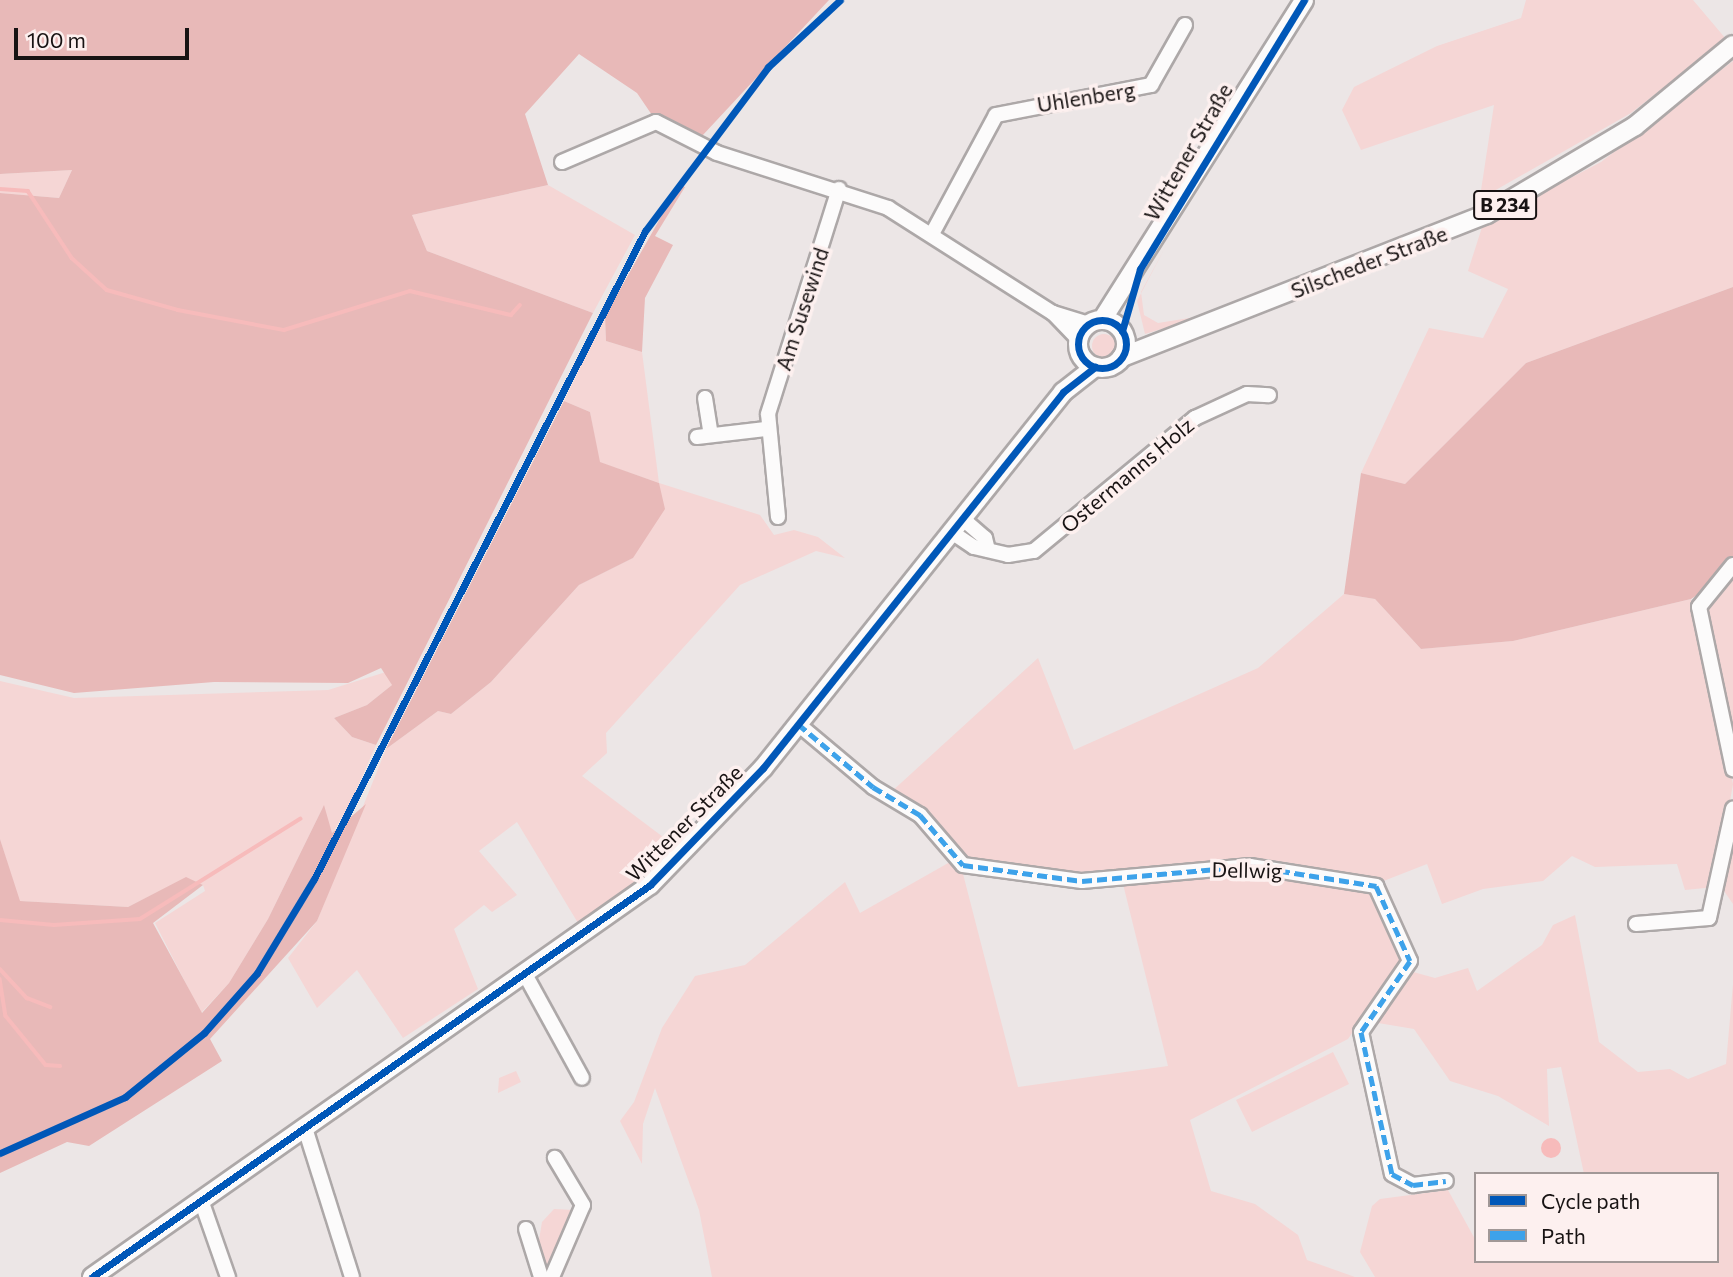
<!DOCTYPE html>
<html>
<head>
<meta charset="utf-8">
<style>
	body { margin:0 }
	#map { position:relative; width:1733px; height:1277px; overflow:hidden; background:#ece6e6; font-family:Commissioner,sans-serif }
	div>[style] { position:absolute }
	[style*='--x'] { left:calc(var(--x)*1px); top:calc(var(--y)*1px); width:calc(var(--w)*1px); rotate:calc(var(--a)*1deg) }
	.green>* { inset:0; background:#f5d6d5 }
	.round { border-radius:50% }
	.forest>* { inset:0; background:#e8b9b8 }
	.water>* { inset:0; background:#f7bbbb }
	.stream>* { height:3.5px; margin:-1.75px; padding:0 1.75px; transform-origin:1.75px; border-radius:1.75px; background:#f7bbbb }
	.roads { filter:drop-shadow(2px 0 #ada8a8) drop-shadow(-2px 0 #ada8a8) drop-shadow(0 2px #ada8a8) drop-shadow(0 -2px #ada8a8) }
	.minor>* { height:14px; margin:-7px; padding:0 7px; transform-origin:7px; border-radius:7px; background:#fcfbfb }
	.major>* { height:18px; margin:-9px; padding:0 9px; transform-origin:9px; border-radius:9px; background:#fcfbfb }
	.major>.ring { margin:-9px; padding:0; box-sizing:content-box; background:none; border:18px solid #fcfbfb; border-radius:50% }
	.quiet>* { height:5px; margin-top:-2.5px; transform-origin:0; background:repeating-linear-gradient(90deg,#3da2ea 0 10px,transparent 0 15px) }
	.cycleway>* { height:7px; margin:-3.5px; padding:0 3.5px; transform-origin:3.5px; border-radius:3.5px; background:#0057b8 }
	.cycleway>.ring { margin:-3.5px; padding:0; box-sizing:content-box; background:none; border:7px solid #0057b8; border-radius:50% }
	span { translate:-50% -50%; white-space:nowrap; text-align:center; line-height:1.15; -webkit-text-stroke:7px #fdf0ef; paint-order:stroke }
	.shield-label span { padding:2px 5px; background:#fdf0ef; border:2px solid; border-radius:5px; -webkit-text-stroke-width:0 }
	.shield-label { font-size:19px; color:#181313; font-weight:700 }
	.street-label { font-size:21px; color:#181313 }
	.legend { position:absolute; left:1474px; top:1172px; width:245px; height:91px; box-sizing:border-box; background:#fdf0ef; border:2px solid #a19897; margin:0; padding:9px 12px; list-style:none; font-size:21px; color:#181313 }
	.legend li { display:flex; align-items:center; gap:14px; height:35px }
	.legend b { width:35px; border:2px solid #a19897 }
	.scale { position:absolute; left:14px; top:28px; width:175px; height:32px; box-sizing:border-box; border:4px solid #181313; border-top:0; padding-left:9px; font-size:21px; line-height:24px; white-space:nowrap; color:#181313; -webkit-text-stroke:5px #fdf0ef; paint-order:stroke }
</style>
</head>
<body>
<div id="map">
	<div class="green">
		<i style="clip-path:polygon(1526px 0,1693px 0,1726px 39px,1631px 113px,1494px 191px,1478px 210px,1494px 105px,1361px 150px,1342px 110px,1354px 87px,1437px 46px,1521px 18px)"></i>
		<i style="clip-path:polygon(1733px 61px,1733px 287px,1526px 363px,1405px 484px,1361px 473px,1429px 328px,1483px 338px,1508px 289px,1468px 271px,1483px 224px,1601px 162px)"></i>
		<i style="clip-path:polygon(72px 170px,59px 198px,0 193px,0 174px)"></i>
		<i style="clip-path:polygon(548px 185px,635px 235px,593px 313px,427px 251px,412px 215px)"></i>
		<i style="clip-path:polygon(1166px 246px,1141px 292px,1144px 315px,1158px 323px,1208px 315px,1145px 334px,1137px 301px)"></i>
		<i style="clip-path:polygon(605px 316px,606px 341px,642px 352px,659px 483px,760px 515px,774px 535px,794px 530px,818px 537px,845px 558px,816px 551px,740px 585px,606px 733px,607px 753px,582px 776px,679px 849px,581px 928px,517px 822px,479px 851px,517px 895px,492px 912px,484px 905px,454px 929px,478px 989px,403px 1038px,357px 970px,317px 1008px,288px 958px,317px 921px,386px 749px,438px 711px,451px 714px,491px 682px,579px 585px,633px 558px,659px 483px,599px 462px,590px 412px,564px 401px)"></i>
		<i class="round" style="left:1092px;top:334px;width:24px;height:24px"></i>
		<i style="clip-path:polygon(1733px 572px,1733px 751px,1703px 627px,1706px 599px)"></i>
		<i style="clip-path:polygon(1344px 594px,1375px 599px,1421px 649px,1513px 641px,1691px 599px,1733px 784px,1715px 887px,1685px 890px,1677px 864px,1595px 867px,1572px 856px,1543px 881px,1483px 889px,1442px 904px,1427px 864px,1381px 882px,1227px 863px,1075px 877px,966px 859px,890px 793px,1038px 658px,1074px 750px,1258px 668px)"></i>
		<i style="clip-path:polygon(386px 672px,392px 685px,367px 705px,334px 718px,352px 737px,376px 745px,351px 802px,332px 834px,323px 807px,268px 919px,229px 983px,201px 1013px,155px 923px,205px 891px,203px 885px,186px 878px,128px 907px,19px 901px,0 839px,0 681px,74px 698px,328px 690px)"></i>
		<i style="clip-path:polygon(1733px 835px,1733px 904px,1722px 888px)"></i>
		<i style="clip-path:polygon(950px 862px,962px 870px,1018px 1087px,1168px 1066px,1123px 884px,1232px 868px,1376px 887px,1404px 957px,1348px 1039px,1190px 1120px,1211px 1191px,1255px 1204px,1298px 1235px,1307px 1260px,1355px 1277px,712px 1277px,699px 1210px,655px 1088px,643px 1124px,642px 1164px,620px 1121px,634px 1102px,662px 1028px,695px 976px,745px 965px,845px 882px,860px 913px)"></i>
		<i style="clip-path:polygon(1575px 915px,1599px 1042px,1638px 1072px,1670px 1069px,1688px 1079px,1726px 1064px,1733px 984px,1733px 1277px,1375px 1277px,1360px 1252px,1372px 1206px,1380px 1199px,1448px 1190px,1476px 1241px,1476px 1261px,1717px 1261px,1717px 1174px,1584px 1174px,1561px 1067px,1547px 1069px,1549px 1126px,1498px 1096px,1450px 1081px,1414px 1029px,1372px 1022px,1406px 970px,1435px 978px,1468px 968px,1477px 991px,1542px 945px,1553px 925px)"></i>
		<i style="clip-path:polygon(1333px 1052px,1349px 1084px,1252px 1132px,1236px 1100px)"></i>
		<i style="clip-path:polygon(516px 1071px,521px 1082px,498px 1093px,499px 1078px)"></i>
		<i style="clip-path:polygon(554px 1209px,574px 1210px,548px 1275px,537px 1252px,542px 1222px)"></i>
	</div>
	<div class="forest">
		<i style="clip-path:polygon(0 0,829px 0,702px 136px,654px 118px,637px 93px,579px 54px,525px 114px,548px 185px,412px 215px,427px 251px,593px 313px,376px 745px,352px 737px,334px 718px,367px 705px,392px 685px,381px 668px,348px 683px,214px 682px,74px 693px,0 675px,0 193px,59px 198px,72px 170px,0 174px)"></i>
		<i style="clip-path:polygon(679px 185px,685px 187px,655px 236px,673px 245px,645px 298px,642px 352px,606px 341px,605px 316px)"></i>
		<i style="clip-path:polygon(1733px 287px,1733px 572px,1691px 599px,1513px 641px,1421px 649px,1375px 599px,1344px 594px,1361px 473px,1405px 484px,1526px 363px)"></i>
		<i style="clip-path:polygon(564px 401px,590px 412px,600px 462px,659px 483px,665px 509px,633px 558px,579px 585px,491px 682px,451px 714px,438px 711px,386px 749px)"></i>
		<i style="clip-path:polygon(366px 804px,317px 921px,210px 1039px,222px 1061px,89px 1146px,67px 1142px,0 1173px,0 839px,20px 901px,128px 907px,186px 877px,203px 885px,153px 923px,202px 1013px,229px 983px,268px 919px,324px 805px,332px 833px)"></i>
	</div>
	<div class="water">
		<i class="round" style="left:1541px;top:1138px;width:20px;height:20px"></i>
	</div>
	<div class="stream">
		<i style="--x:0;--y:189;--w:28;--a:4"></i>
		<i style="--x:28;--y:191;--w:80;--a:56.7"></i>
		<i style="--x:72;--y:258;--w:47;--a:42.4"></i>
		<i style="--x:107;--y:290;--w:74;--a:15.7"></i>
		<i style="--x:178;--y:310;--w:108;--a:10.7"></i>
		<i style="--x:284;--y:330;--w:132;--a:-17.2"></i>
		<i style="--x:410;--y:291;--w:104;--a:13.4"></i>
		<i style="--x:511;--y:315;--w:13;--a:-48"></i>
		<i style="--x:0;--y:920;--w:54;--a:5.3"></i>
		<i style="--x:54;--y:925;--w:86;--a:-4"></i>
		<i style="--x:140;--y:919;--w:189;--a:-32"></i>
		<i style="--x:0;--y:969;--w:40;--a:47"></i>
		<i style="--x:27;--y:998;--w:25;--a:21"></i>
		<i style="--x:0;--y:979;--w:37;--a:81"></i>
		<i style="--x:6;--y:1016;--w:63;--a:50.8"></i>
		<i style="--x:46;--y:1065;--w:14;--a:4"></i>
	</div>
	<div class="roads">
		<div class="minor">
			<i style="--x:562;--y:162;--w:102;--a:-23.1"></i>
			<i style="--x:656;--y:122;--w:68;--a:26.9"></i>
			<i style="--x:717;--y:153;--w:180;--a:17.8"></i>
			<i style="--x:888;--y:208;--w:196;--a:32.5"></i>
			<i style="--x:1053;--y:313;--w:39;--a:17"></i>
			<i style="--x:932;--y:234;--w:135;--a:-61.7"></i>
			<i style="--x:996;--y:115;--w:158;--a:-11"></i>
			<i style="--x:1151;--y:85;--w:69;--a:-60.5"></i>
			<i style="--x:1053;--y:313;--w:37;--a:46"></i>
			<i style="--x:705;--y:398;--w:37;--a:81"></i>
			<i style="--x:697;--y:437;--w:69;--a:-6.6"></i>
			<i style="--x:778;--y:517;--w:103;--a:-95.5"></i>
			<i style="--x:768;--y:414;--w:236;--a:-72.5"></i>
			<i style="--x:963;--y:519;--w:29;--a:41"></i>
			<i style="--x:985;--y:538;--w:12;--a:76"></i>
			<i style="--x:953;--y:533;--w:25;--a:34"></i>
			<i style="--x:974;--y:547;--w:35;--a:13"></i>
			<i style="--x:1008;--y:555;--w:26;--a:-9"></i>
			<i style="--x:1034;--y:551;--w:209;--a:-39.6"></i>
			<i style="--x:1195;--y:418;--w:57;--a:-24.8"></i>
			<i style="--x:1247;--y:394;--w:22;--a:3"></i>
			<i style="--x:1733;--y:565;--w:54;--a:129"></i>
			<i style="--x:1699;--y:607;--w:166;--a:78.1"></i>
			<i style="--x:798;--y:724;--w:98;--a:40"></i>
			<i style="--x:873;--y:787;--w:55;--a:30.8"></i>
			<i style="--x:920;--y:815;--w:66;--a:49.3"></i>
			<i style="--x:963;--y:865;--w:120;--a:7.7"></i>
			<i style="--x:1082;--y:881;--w:169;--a:-5.1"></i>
			<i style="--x:1250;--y:866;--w:128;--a:9"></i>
			<i style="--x:1376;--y:886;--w:82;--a:65.6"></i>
			<i style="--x:1410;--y:961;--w:86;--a:124.6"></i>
			<i style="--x:1361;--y:1032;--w:145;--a:77.7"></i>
			<i style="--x:1392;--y:1174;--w:24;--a:28"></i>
			<i style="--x:1413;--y:1185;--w:33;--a:-7"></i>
			<i style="--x:1636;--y:924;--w:73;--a:-4.7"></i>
			<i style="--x:1709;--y:918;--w:112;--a:-77.6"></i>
			<i style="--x:526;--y:976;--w:116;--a:61.2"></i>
			<i style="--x:305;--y:1128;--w:156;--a:72.5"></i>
			<i style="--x:201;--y:1200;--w:82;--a:70.7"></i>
			<i style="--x:526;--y:1229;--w:50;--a:72.6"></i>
			<i style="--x:552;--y:1277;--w:78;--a:-66.7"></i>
			<i style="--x:583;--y:1205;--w:55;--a:-120.8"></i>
		</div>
		<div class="major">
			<i style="--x:1102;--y:320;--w:378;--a:-57.7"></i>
			<i class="ring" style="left:1078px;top:320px;width:30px;height:30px"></i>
			<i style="--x:1122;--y:357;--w:392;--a:-21.4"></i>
			<i style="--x:1487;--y:214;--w:172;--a:-30.7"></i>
			<i style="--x:1635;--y:126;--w:127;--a:-39.6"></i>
			<i style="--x:92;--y:1277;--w:682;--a:-35.09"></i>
			<i style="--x:650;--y:885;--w:163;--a:-46"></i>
			<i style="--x:763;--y:768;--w:481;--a:-51.4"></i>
			<i style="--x:1063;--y:392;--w:41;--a:-38"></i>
		</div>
	</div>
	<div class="quiet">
		<i style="--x:798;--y:724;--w:98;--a:40"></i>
		<i style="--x:873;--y:787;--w:55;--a:30.8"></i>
		<i style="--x:920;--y:815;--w:66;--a:49.3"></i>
		<i style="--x:963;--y:865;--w:120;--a:7.7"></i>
		<i style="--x:1082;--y:881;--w:169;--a:-5.1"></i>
		<i style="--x:1250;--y:866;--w:128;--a:9"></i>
		<i style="--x:1376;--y:886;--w:82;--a:65.6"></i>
		<i style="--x:1410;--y:961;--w:86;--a:124.6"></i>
		<i style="--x:1361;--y:1032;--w:145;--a:77.7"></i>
		<i style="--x:1392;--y:1174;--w:24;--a:28"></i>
		<i style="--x:1413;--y:1185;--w:33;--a:-7"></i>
	</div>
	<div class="cycleway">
		<i class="ring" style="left:1078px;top:320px;width:41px;height:41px"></i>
		<i style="--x:1122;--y:331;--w:65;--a:-73.8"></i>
		<i style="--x:1140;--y:269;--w:315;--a:-58.6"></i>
		<i style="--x:0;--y:1153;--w:137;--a:-24.1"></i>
		<i style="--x:125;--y:1097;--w:102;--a:-39"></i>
		<i style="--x:204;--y:1033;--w:80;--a:-48.5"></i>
		<i style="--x:257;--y:973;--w:110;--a:-58.8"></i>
		<i style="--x:314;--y:879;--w:728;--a:-62.94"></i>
		<i style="--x:645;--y:231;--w:205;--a:-53.1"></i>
		<i style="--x:768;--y:67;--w:98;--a:-42.9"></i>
		<i style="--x:92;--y:1277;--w:682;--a:-35.09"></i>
		<i style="--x:650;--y:885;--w:163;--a:-46"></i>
		<i style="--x:763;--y:768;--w:481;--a:-51.4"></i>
		<i style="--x:1063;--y:392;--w:41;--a:-38"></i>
	</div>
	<div class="shield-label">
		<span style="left:1505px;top:205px">B 234</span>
	</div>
	<div class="street-label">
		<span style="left:1086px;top:97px;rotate:-9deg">Uhlenberg</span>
		<span style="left:1188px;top:152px;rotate:-60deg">Wittener Straße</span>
		<span style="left:1369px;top:262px;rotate:-21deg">Silscheder Straße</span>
		<span style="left:802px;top:309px;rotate:-72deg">Am Susewind</span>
		<span style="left:1127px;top:475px;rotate:-40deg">Ostermanns Holz</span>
		<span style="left:684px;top:823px;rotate:-45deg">Wittener Straße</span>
		<span style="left:1247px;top:870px;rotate:1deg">Dellwig</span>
	</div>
	<ul class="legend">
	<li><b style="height:9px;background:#0057b8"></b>Cycle path</li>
	<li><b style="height:9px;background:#3da2ea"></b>Path</li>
	</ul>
	<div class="scale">100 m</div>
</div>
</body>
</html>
